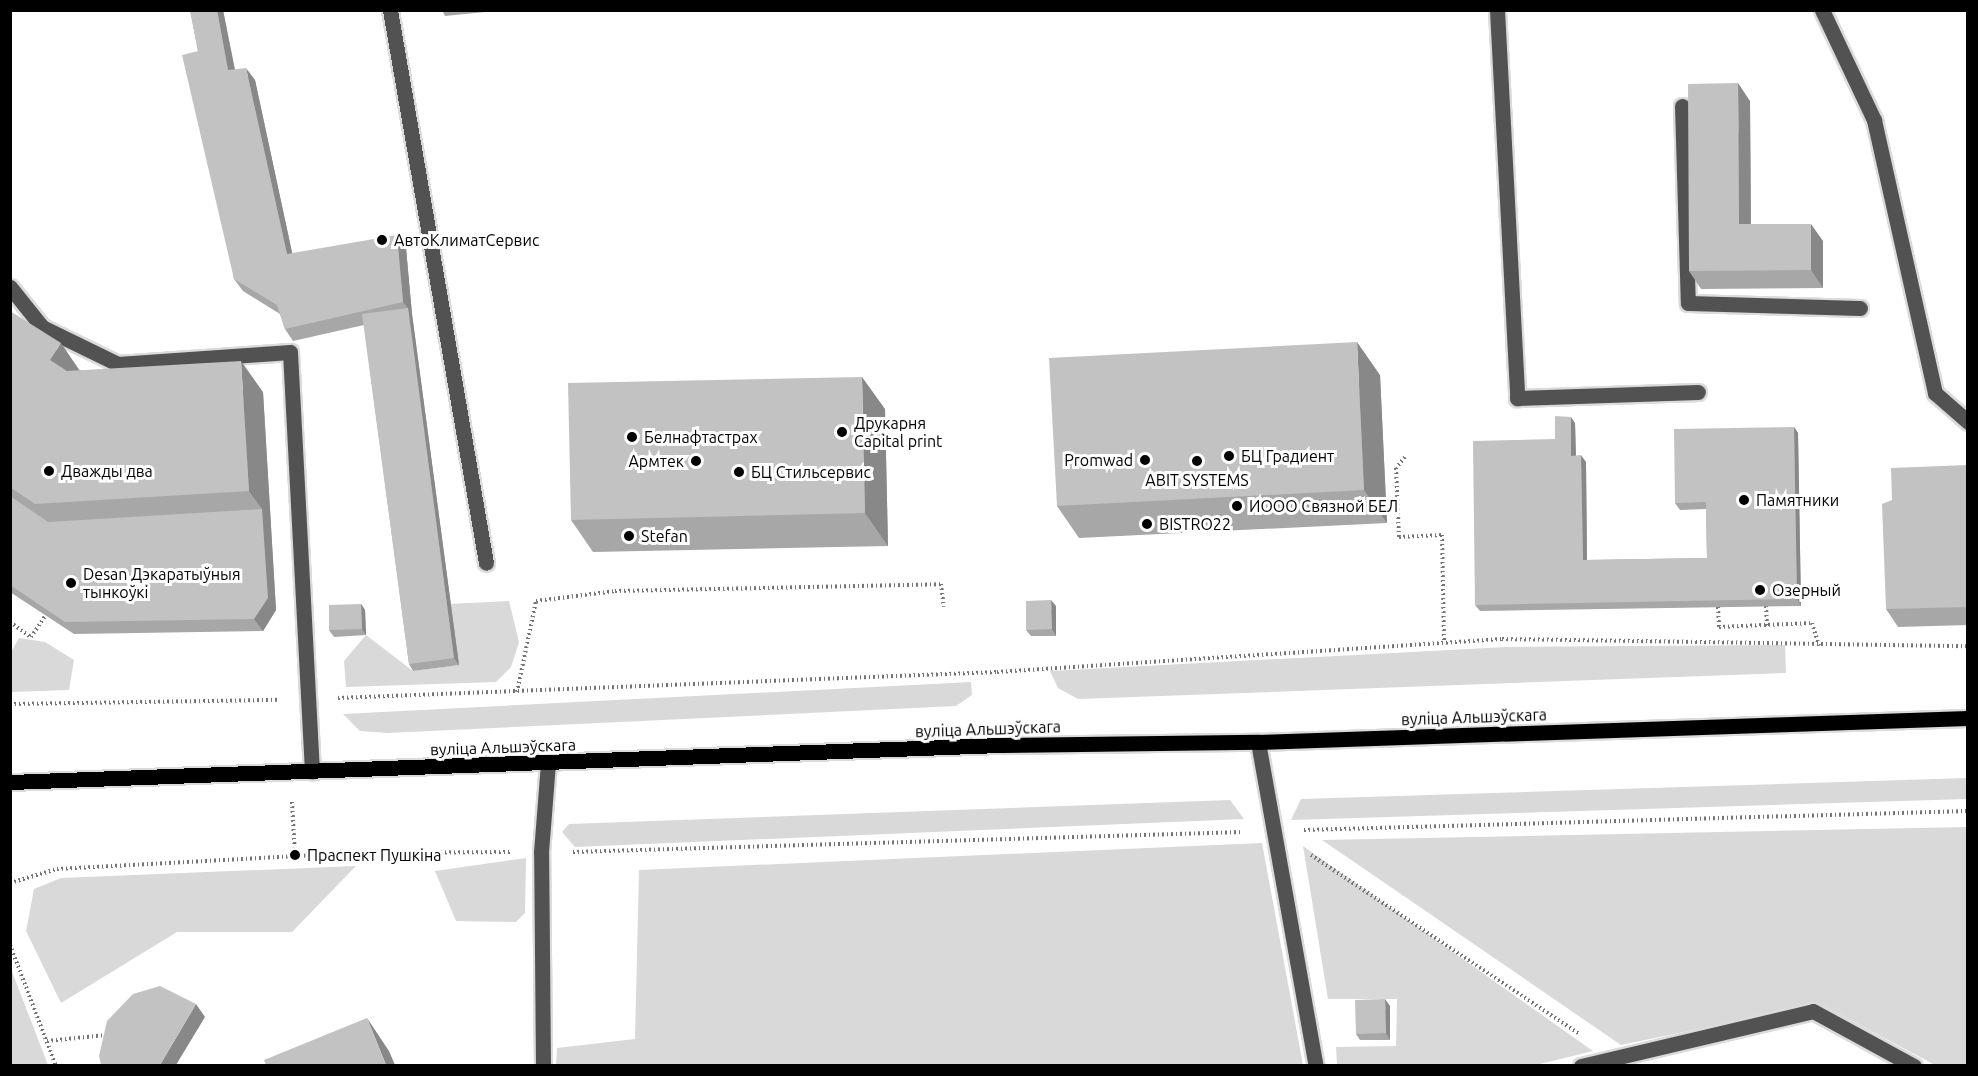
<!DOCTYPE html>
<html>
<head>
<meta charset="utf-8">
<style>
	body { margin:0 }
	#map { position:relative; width:1978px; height:1076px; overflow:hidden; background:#fff; font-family:Ubuntu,sans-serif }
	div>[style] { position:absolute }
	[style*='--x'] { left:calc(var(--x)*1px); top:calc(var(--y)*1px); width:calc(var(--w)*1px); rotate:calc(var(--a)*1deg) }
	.green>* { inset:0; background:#d9d9d9 }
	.path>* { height:4px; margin-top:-2px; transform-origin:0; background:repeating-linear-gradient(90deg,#747474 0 1.5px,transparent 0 4.5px) }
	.roads { filter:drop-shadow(2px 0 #dbdbdb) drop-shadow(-2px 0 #dbdbdb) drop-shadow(0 2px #dbdbdb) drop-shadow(0 -2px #dbdbdb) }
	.minor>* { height:15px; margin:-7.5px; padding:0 7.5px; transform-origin:7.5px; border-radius:7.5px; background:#525252 }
	.major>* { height:15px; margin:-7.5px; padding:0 7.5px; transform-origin:7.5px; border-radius:7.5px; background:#000 }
	.wall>* { inset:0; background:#a7a7a7 }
	.shaded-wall>* { inset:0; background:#888 }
	.building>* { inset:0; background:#c2c2c2 }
	.dots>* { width:16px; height:16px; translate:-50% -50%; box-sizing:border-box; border:3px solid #fff; border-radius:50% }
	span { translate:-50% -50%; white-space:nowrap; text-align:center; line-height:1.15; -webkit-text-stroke:6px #fff; paint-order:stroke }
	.poi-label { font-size:16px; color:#000 }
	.left { translate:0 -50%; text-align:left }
	.right { translate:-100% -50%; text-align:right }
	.street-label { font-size:16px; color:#000 }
	.frame { position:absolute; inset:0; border:12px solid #000; pointer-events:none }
</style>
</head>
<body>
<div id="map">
	<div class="green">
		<i style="clip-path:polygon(509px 601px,519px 642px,511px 667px,496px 682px,346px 687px,344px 661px,366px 635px,413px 671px,458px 665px,450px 604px)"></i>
		<i style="clip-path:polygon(19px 638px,45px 642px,74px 660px,69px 690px,11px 692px,11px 652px)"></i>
		<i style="clip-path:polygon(1785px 645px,1786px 673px,1078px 699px,1058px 688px,1050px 671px,1506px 647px)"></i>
		<i style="clip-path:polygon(971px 682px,972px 695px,956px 706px,388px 733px,360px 731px,343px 714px)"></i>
		<i style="clip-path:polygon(1967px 778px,1967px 799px,1291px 820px,1301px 799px)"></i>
		<i style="clip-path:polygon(1230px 800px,1244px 819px,575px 847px,562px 832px,569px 824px)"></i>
		<i style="clip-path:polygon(1967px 827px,1967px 1065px,1935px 1065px,1820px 1004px,1621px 1045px,1322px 840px)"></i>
		<i style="clip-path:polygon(1262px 843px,1303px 1065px,556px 1065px,557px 1048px,635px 1039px,639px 870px)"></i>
		<i style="clip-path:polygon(1303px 846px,1593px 1051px,1536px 1065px,1337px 1065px,1336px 1047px,1396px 1046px,1397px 999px,1328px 999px)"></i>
		<i style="clip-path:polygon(526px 858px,525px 913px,516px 922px,456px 921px,435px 871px)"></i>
		<i style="clip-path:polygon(356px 866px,292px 932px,177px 932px,61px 1003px,26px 931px,34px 889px,61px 878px)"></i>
		<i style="clip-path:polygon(10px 969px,11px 969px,48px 1065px,11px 1065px)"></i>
	</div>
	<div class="path">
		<i style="--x:1405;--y:457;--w:14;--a:129"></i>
		<i style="--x:1396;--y:468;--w:69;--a:87.5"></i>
		<i style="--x:1399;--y:537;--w:43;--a:-2.7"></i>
		<i style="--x:1442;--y:535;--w:106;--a:88.9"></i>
		<i style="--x:1766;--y:606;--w:20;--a:87"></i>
		<i style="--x:1718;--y:607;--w:20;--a:87"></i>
		<i style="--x:1719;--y:627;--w:93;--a:-2.5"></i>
		<i style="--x:1812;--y:623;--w:24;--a:73"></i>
		<i style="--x:10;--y:622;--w:26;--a:36"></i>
		<i style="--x:31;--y:637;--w:29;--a:-56"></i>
		<i style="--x:517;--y:692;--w:93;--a:-78.2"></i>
		<i style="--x:536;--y:601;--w:80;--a:-7.2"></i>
		<i style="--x:615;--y:591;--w:326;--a:-1.2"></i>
		<i style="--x:941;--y:584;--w:23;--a:83"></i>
		<i style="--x:338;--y:698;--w:660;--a:-2.26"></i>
		<i style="--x:997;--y:672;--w:506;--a:-3.74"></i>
		<i style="--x:1502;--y:639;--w:466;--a:0.9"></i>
		<i style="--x:10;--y:704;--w:267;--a:-0.9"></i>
		<i style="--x:292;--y:802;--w:53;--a:86.8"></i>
		<i style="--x:1304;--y:830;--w:664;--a:-1.64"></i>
		<i style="--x:573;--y:852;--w:670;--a:-1.71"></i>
		<i style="--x:1311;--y:855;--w:322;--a:33.7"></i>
		<i style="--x:10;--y:883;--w:49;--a:-16.6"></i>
		<i style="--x:57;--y:869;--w:298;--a:-3.1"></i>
		<i style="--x:355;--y:853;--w:156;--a:-0.4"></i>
		<i style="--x:10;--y:945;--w:129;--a:69.2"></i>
		<i style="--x:47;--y:1041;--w:59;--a:-5.8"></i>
	</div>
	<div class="roads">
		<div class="minor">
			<i style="--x:390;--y:10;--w:561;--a:80.15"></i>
			<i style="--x:1497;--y:10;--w:389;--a:87"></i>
			<i style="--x:1517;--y:398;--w:181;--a:-1.9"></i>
			<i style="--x:1822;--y:10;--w:122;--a:64.7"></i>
			<i style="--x:1874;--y:120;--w:280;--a:77.4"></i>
			<i style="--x:1935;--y:393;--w:44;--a:41.3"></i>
			<i style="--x:1682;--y:106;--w:197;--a:88.3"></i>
			<i style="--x:1688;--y:303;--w:172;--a:1.7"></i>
			<i style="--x:10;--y:287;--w:51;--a:51.3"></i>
			<i style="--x:42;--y:327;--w:85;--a:26"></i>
			<i style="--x:118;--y:364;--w:172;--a:-4"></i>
			<i style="--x:290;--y:352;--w:420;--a:87"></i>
			<i style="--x:1258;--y:742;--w:329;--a:79.9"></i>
			<i style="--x:543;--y:1066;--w:214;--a:-90.5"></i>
			<i style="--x:541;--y:852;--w:88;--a:-85.5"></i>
			<i style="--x:1581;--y:1066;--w:238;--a:-13.3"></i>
			<i style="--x:1813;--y:1011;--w:115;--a:28.6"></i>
		</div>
		<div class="major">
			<i style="--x:10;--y:782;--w:993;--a:-2.14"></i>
			<i style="--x:1002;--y:745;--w:256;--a:-0.7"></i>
			<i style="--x:1258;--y:742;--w:710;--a:-1.94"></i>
		</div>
	</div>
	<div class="wall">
		<i style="clip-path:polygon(190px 10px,223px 10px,235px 69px,255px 80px,292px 253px,406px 248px,412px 314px,459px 665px,413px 671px,409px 664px,364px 325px,293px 341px,285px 329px,280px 314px,243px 291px,234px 279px,198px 51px)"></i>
		<i style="clip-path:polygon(442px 10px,495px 11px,445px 16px)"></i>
		<i style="clip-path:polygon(1750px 101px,1751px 224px,1823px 241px,1823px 288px,1701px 289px,1689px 271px)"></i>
		<i style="clip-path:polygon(10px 311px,79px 370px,263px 392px,276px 610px,263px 631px,74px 634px,10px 592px)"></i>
		<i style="clip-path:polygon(1380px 375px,1387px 523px,1079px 538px,1057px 506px)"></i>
		<i style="clip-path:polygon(885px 409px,888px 546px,593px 552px,571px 520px)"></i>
		<i style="clip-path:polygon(1575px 423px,1576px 456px,1586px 462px,1587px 560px,1707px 558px,1706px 509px,1680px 510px,1675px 503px,1794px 427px,1798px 433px,1801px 606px,1480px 611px,1475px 605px)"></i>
		<i style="clip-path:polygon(1968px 465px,1968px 625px,1898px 627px,1886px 609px)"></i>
		<i style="clip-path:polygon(361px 604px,365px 610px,366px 635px,334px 637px,329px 630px)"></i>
		<i style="clip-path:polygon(1056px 606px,1056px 636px,1031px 636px,1026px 630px)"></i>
		<i style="clip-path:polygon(1390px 1006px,1390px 1040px,1360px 1040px,1356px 1034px)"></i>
	</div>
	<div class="shaded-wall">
		<i style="clip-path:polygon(217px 10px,223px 10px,237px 82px,228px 70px)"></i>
		<i style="clip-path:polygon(246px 68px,255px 80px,295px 266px,287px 254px)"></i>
		<i style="clip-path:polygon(1738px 83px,1750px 101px,1751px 242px,1739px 224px)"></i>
		<i style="clip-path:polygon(1811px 224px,1823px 241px,1823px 288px,1811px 270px)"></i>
		<i style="clip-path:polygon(397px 235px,406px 248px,412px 314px,459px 665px,454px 658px,408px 308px,403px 302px)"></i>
		<i style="clip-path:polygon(1357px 342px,1380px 375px,1387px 523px,1364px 490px)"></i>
		<i style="clip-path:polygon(61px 343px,82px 374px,72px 391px,50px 360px)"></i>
		<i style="clip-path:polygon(241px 361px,263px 392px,276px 610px,263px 631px,254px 619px,262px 509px,249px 491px)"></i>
		<i style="clip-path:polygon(862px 377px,885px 409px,888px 546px,865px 513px)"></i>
		<i style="clip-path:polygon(1571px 417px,1575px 423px,1576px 462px,1571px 456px)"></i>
		<i style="clip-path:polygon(1794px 427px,1798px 433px,1801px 606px,1797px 599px)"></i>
		<i style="clip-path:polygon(1581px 455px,1586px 462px,1587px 566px,1583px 560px)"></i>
		<i style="clip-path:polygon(1051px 600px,1056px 606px,1056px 636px,1052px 629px)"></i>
		<i style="clip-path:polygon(361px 604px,365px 610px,366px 635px,362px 629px)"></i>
		<i style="clip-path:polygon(1385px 999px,1390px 1006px,1390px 1040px,1386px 1033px)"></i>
		<i style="clip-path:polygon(196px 1004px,205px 1017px,176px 1065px,160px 1065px)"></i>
		<i style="clip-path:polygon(367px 1018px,389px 1051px,395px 1065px,386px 1065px)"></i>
	</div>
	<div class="building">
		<i style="clip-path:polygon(190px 10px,217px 10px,228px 70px,246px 68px,287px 254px,397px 235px,403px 302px,285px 329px,277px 305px,234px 279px,182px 55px,198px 51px)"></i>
		<i style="clip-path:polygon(1738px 83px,1739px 224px,1811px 224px,1811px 270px,1689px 271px,1688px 84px)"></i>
		<i style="clip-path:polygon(408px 308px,454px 658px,409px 664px,362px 314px)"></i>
		<i style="clip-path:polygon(10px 311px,61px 343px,50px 360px,67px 371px,241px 361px,249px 491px,35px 504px,10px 487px)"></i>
		<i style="clip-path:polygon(1357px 342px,1364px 490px,1057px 506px,1049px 358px)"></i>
		<i style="clip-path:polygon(862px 377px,865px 513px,571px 520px,568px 383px)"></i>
		<i style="clip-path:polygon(1555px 416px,1571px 417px,1571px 456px,1581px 455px,1583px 560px,1707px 558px,1706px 502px,1675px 503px,1674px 429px,1794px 427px,1797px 599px,1475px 605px,1473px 441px,1555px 439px)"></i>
		<i style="clip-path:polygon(1968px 465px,1968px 607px,1886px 609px,1882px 504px,1892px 500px,1891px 468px)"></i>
		<i style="clip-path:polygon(10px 496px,48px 522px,262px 509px,268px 598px,254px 619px,65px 622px,10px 585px)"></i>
		<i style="clip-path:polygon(1051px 600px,1052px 629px,1026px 630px,1026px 601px)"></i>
		<i style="clip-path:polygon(361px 604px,362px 629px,329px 630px,329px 605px)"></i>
		<i style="clip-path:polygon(160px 986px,196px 1004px,160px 1065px,101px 1065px,99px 1056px,107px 1021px,133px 994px)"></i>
		<i style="clip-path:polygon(1385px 999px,1386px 1033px,1356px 1034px,1355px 1000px)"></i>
		<i style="clip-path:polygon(367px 1018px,386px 1065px,266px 1065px,264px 1060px)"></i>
	</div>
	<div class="dots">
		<i style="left:382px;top:240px;background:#000"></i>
		<i style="left:842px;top:432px;background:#000"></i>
		<i style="left:632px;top:437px;background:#000"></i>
		<i style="left:1229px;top:456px;background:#000"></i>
		<i style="left:1145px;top:460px;background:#000"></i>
		<i style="left:696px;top:461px;background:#000"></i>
		<i style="left:1197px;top:461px;background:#000"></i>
		<i style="left:49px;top:471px;background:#000"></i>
		<i style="left:739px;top:472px;background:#000"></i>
		<i style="left:1744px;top:500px;background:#000"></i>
		<i style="left:1237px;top:506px;background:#000"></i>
		<i style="left:1147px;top:524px;background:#000"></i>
		<i style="left:629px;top:536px;background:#000"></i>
		<i style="left:71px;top:583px;background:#000"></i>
		<i style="left:1760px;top:590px;background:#000"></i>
		<i style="left:295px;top:855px;background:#000"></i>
	</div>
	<div class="poi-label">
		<span class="left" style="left:394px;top:240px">АвтоКлиматСервис</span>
		<span class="left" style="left:854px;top:432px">Друкарня<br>Capital print</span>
		<span class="left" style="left:644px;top:437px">Белнафтастрах</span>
		<span class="left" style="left:1241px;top:456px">БЦ Градиент</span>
		<span class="right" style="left:1133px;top:460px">Promwad</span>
		<span class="right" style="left:684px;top:461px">Армтек</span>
		<span class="left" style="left:61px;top:471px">Дважды два</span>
		<span class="left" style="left:751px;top:472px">БЦ Стильсервис</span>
		<span style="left:1197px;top:480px">ABIT SYSTEMS</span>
		<span class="left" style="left:1756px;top:500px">Памятники</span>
		<span class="left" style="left:1249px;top:506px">ИООО Связной БЕЛ</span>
		<span class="left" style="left:1159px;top:524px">BISTRO22</span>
		<span class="left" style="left:641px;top:536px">Stefan</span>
		<span class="left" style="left:83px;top:583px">Desan Дэкаратыўныя<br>тынкоўкі</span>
		<span class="left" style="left:1772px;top:590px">Озерный</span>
		<span class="left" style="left:307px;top:855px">Праспект Пушкіна</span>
	</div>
	<div class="street-label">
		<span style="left:1474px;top:717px;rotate:-2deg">вуліца Альшэўскага</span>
		<span style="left:988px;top:729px;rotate:-2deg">вуліца Альшэўскага</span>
		<span style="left:503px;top:747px;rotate:-2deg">вуліца Альшэўскага</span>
	</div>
	<div class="frame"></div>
</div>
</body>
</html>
